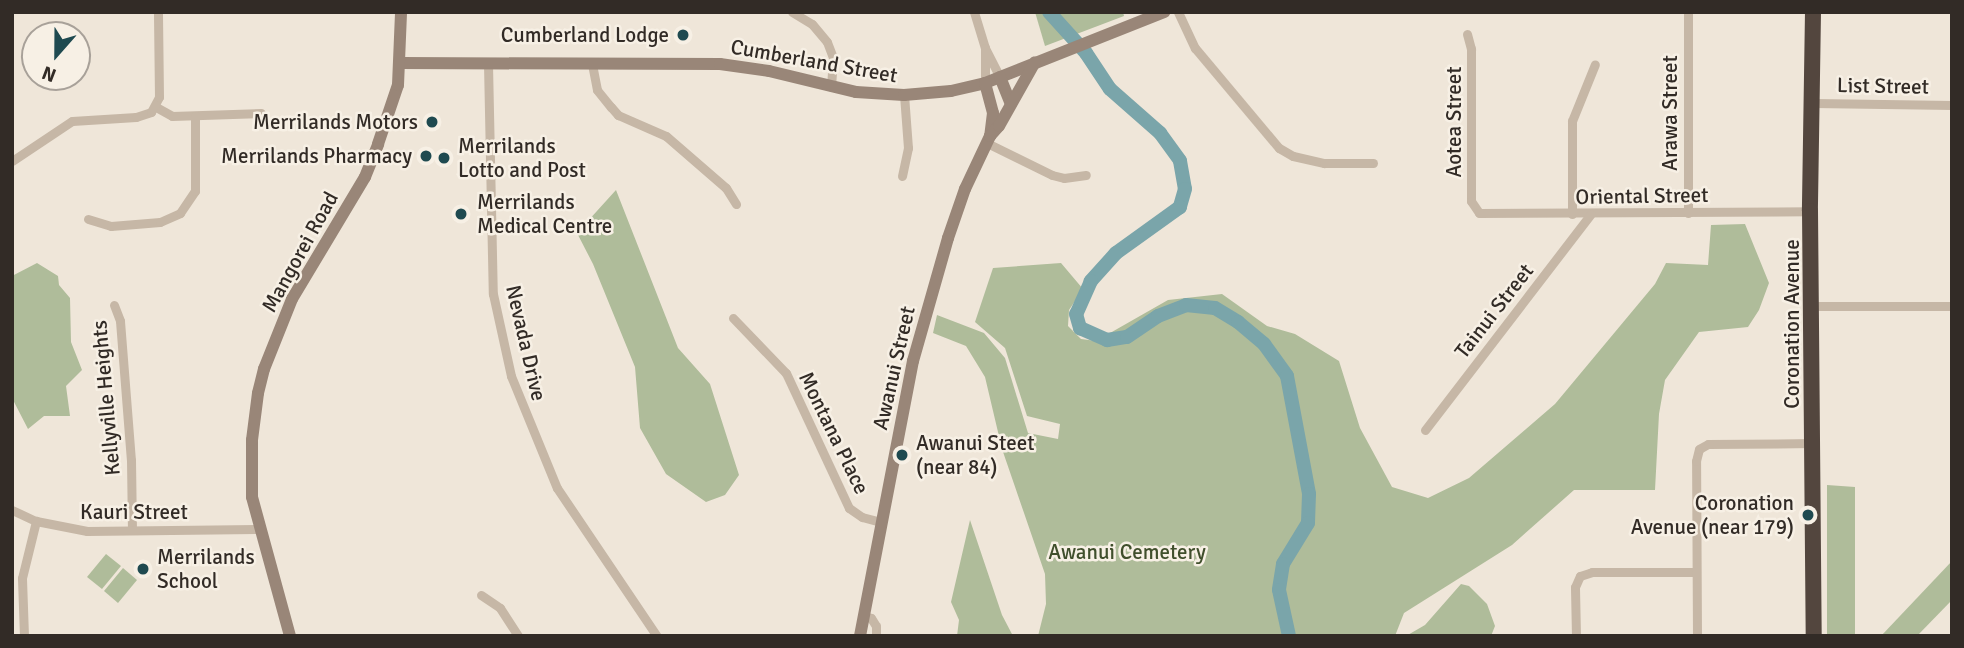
<!DOCTYPE html>
<html>
<head>
<meta charset="utf-8">
<style>
	body { margin:0 }
	#map { position:relative; width:1964px; height:648px; overflow:hidden; background:#efe6d9; font-family:Signika,sans-serif }
	div>[style] { position:absolute }
	[style*='--x'] { left:calc(var(--x)*1px); top:calc(var(--y)*1px); width:calc(var(--w)*1px); rotate:calc(var(--a)*1deg) }
	.green>* { inset:0; background:#afbc9a }
	.river>* { height:14px; margin:-7px; padding:0 7px; transform-origin:7px; border-radius:7px; background:#7aa5aa }
	.street>* { height:9px; margin:-4.5px; padding:0 4.5px; transform-origin:4.5px; border-radius:4.5px; background:#c6b7a6 }
	.secondary>* { height:12px; margin:-6px; padding:0 6px; transform-origin:6px; border-radius:6px; background:#998678 }
	.highway>* { height:16px; margin:-8px; padding:0 8px; transform-origin:8px; border-radius:8px; background:#53463e }
	.dots>* { width:19px; height:19px; translate:-50% -50%; box-sizing:border-box; border:4px solid #f7f0e5; border-radius:50% }
	span { translate:-50% -50%; white-space:nowrap; text-align:center; line-height:1.15; -webkit-text-stroke:5px #f7f0e5; paint-order:stroke }
	.poi-label { font-size:21px; color:#322b26 }
	.right { translate:-100% -50%; text-align:right }
	.left { translate:0 -50%; text-align:left }
	.street-label { font-size:21px; color:#322b26 }
	.park-label { font-size:21px; color:#404f2c }
	.frame { position:absolute; inset:0; border:14px solid #322b26; pointer-events:none }
	.north { position:absolute; left:21px; top:21px; width:70px; height:70px; box-sizing:border-box; background:#f7f0e5; border:2px solid #a8a199; border-radius:50%; rotate:201deg; font-size:19px; font-weight:700; line-height:28px; text-align:center; color:#322b26 }
	.north::after { content:''; display:block; margin:auto; width:24px; height:32px; background:#1f4a50; clip-path:polygon(50% 0,100% 100%,50% 72%,0 100%) }
</style>
</head>
<body>
<div id="map">
	<div class="green">
		<i style="clip-path:polygon(1035px 12px,1123px 12px,1124px 16px,1045px 46px)"></i>
		<i style="clip-path:polygon(616px 190px,678px 348px,710px 384px,739px 475px,725px 495px,706px 502px,666px 474px,640px 428px,635px 367px,593px 264px,577px 233px)"></i>
		<i style="clip-path:polygon(1745px 224px,1769px 283px,1759px 310px,1748px 327px,1699px 332px,1665px 380px,1659px 414px,1655px 490px,1574px 490px,1512px 545px,1404px 613px,1395px 636px,1038px 636px,1046px 604px,1045px 574px,1002px 449px,985px 377px,966px 346px,933px 333px,937px 315px,984px 333px,1005px 358px,1028px 433px,1058px 439px,1060px 424px,1027px 416px,1005px 348px,975px 322px,993px 268px,1061px 263px,1083px 289px,1069px 310px,1068px 326px,1081px 339px,1096px 341px,1168px 300px,1222px 294px,1267px 326px,1295px 334px,1339px 361px,1360px 428px,1392px 487px,1428px 498px,1469px 478px,1555px 404px,1655px 284px,1666px 263px,1708px 265px,1711px 225px)"></i>
		<i style="clip-path:polygon(37px 263px,58px 276px,59px 285px,70px 298px,71px 342px,82px 370px,66px 386px,70px 416px,44px 416px,28px 429px,12px 398px,12px 276px)"></i>
		<i style="clip-path:polygon(1827px 485px,1855px 487px,1855px 636px,1827px 636px)"></i>
		<i style="clip-path:polygon(970px 520px,1002px 615px,1013px 636px,957px 636px,959px 620px,951px 602px)"></i>
		<i style="clip-path:polygon(106px 554px,121px 566px,102px 589px,87px 577px)"></i>
		<i style="clip-path:polygon(1952px 561px,1952px 600px,1917px 636px,1881px 636px)"></i>
		<i style="clip-path:polygon(123px 568px,137px 580px,118px 603px,104px 591px)"></i>
		<i style="clip-path:polygon(1461px 584px,1469px 586px,1487px 604px,1495px 626px,1491px 636px,1406px 636px,1425px 625px)"></i>
	</div>
	<div class="river">
		<i style="--x:1049;--y:12;--w:55;--a:47.9"></i>
		<i style="--x:1086;--y:53;--w:43;--a:56.3"></i>
		<i style="--x:1110;--y:89;--w:67;--a:41.3"></i>
		<i style="--x:1160;--y:133;--w:34;--a:54"></i>
		<i style="--x:1180;--y:161;--w:28;--a:80"></i>
		<i style="--x:1185;--y:189;--w:19;--a:106"></i>
		<i style="--x:1180;--y:207;--w:79;--a:144.3"></i>
		<i style="--x:1116;--y:253;--w:38;--a:132"></i>
		<i style="--x:1091;--y:281;--w:36;--a:114"></i>
		<i style="--x:1076;--y:314;--w:15;--a:74"></i>
		<i style="--x:1080;--y:328;--w:30;--a:24"></i>
		<i style="--x:1107;--y:340;--w:20;--a:-9"></i>
		<i style="--x:1127;--y:337;--w:37;--a:-34"></i>
		<i style="--x:1158;--y:316;--w:30;--a:-21"></i>
		<i style="--x:1186;--y:305;--w:29;--a:6"></i>
		<i style="--x:1215;--y:308;--w:27;--a:31"></i>
		<i style="--x:1238;--y:322;--w:34;--a:40"></i>
		<i style="--x:1264;--y:344;--w:39;--a:54"></i>
		<i style="--x:1287;--y:376;--w:120;--a:79.4"></i>
		<i style="--x:1309;--y:494;--w:29;--a:92"></i>
		<i style="--x:1308;--y:523;--w:48;--a:121.4"></i>
		<i style="--x:1283;--y:564;--w:26;--a:99"></i>
		<i style="--x:1279;--y:590;--w:47;--a:77.7"></i>
	</div>
	<div class="street">
		<i style="--x:792;--y:12;--w:23;--a:31"></i>
		<i style="--x:812;--y:24;--w:23;--a:50"></i>
		<i style="--x:827;--y:42;--w:17;--a:69"></i>
		<i style="--x:833;--y:58;--w:29;--a:94"></i>
		<i style="--x:974;--y:12;--w:38;--a:73"></i>
		<i style="--x:985;--y:48;--w:33;--a:63"></i>
		<i style="--x:1178;--y:12;--w:40;--a:65"></i>
		<i style="--x:1195;--y:48;--w:131;--a:50"></i>
		<i style="--x:1279;--y:148;--w:16;--a:30"></i>
		<i style="--x:1293;--y:156;--w:32;--a:13"></i>
		<i style="--x:1324;--y:163;--w:49;--a:0"></i>
		<i style="--x:1467;--y:34;--w:16;--a:75"></i>
		<i style="--x:1471;--y:49;--w:152;--a:90"></i>
		<i style="--x:1471;--y:201;--w:14;--a:56"></i>
		<i style="--x:1479;--y:213;--w:331;--a:-0.3"></i>
		<i style="--x:488;--y:64;--w:230;--a:88.8"></i>
		<i style="--x:493;--y:294;--w:84;--a:77.6"></i>
		<i style="--x:511;--y:376;--w:121;--a:67.7"></i>
		<i style="--x:557;--y:488;--w:179;--a:56"></i>
		<i style="--x:592;--y:64;--w:26;--a:79"></i>
		<i style="--x:597;--y:90;--w:22;--a:51"></i>
		<i style="--x:611;--y:107;--w:11;--a:49"></i>
		<i style="--x:618;--y:115;--w:52;--a:23.6"></i>
		<i style="--x:666;--y:136;--w:79;--a:40.9"></i>
		<i style="--x:726;--y:188;--w:19;--a:58"></i>
		<i style="--x:985;--y:83;--w:35;--a:-90"></i>
		<i style="--x:1814;--y:103;--w:138;--a:0.8"></i>
		<i style="--x:156;--y:107;--w:18;--a:29"></i>
		<i style="--x:172;--y:116;--w:89;--a:-1.9"></i>
		<i style="--x:987;--y:143;--w:72;--a:26.2"></i>
		<i style="--x:1052;--y:175;--w:12;--a:14"></i>
		<i style="--x:1064;--y:178;--w:22;--a:-8"></i>
		<i style="--x:12;--y:161;--w:72;--a:-33.7"></i>
		<i style="--x:72;--y:121;--w:64;--a:-3.6"></i>
		<i style="--x:136;--y:117;--w:16;--a:-18"></i>
		<i style="--x:151;--y:112;--w:17;--a:-62"></i>
		<i style="--x:159;--y:97;--w:85;--a:-90.7"></i>
		<i style="--x:902;--y:176;--w:29;--a:-78"></i>
		<i style="--x:908;--y:148;--w:53;--a:-94.3"></i>
		<i style="--x:1688;--y:213;--w:201;--a:-90"></i>
		<i style="--x:1572;--y:214;--w:93;--a:-90"></i>
		<i style="--x:1572;--y:121;--w:61;--a:-68"></i>
		<i style="--x:88;--y:219;--w:24;--a:17"></i>
		<i style="--x:111;--y:226;--w:49;--a:-4.7"></i>
		<i style="--x:160;--y:222;--w:22;--a:-24"></i>
		<i style="--x:180;--y:213;--w:27;--a:-56"></i>
		<i style="--x:195;--y:191;--w:75;--a:-90"></i>
		<i style="--x:114;--y:305;--w:17;--a:69"></i>
		<i style="--x:120;--y:321;--w:139;--a:85.5"></i>
		<i style="--x:131;--y:460;--w:70;--a:89.2"></i>
		<i style="--x:1813;--y:306;--w:139;--a:0"></i>
		<i style="--x:733;--y:318;--w:76;--a:46.1"></i>
		<i style="--x:786;--y:373;--w:149;--a:65"></i>
		<i style="--x:849;--y:508;--w:16;--a:35"></i>
		<i style="--x:862;--y:517;--w:20;--a:15"></i>
		<i style="--x:1425;--y:430;--w:272;--a:-52.5"></i>
		<i style="--x:12;--y:510;--w:26;--a:25"></i>
		<i style="--x:36;--y:521;--w:52;--a:11.1"></i>
		<i style="--x:87;--y:531;--w:172;--a:-0.7"></i>
		<i style="--x:481;--y:595;--w:23;--a:34"></i>
		<i style="--x:500;--y:608;--w:33;--a:57"></i>
		<i style="--x:864;--y:616;--w:7;--a:16"></i>
		<i style="--x:871;--y:618;--w:9;--a:58"></i>
		<i style="--x:876;--y:626;--w:10;--a:90"></i>
		<i style="--x:24;--y:636;--w:58;--a:-92"></i>
		<i style="--x:22;--y:578;--w:59;--a:-76.2"></i>
		<i style="--x:1576;--y:636;--w:49;--a:-91.2"></i>
		<i style="--x:1575;--y:587;--w:12;--a:-66"></i>
		<i style="--x:1580;--y:576;--w:13;--a:-18"></i>
		<i style="--x:1592;--y:572;--w:104;--a:0"></i>
		<i style="--x:1697;--y:636;--w:175;--a:-90.3"></i>
		<i style="--x:1696;--y:461;--w:12;--a:-76"></i>
		<i style="--x:1699;--y:449;--w:10;--a:-29"></i>
		<i style="--x:1708;--y:444;--w:105;--a:-0.5"></i>
	</div>
	<div class="secondary">
		<i style="--x:401;--y:63;--w:319;--a:0.2"></i>
		<i style="--x:720;--y:64;--w:49;--a:8.1"></i>
		<i style="--x:769;--y:71;--w:89;--a:13.6"></i>
		<i style="--x:856;--y:92;--w:48;--a:3.6"></i>
		<i style="--x:904;--y:95;--w:47;--a:-4.9"></i>
		<i style="--x:951;--y:91;--w:35;--a:-13"></i>
		<i style="--x:985;--y:83;--w:193;--a:-21.6"></i>
		<i style="--x:1000;--y:77;--w:29;--a:68"></i>
		<i style="--x:985;--y:83;--w:31;--a:75"></i>
		<i style="--x:993;--y:113;--w:23;--a:97"></i>
		<i style="--x:290;--y:636;--w:144;--a:-105.3"></i>
		<i style="--x:252;--y:497;--w:57;--a:-90"></i>
		<i style="--x:252;--y:440;--w:47;--a:-82.7"></i>
		<i style="--x:258;--y:393;--w:25;--a:-76"></i>
		<i style="--x:264;--y:369;--w:75;--a:-68.2"></i>
		<i style="--x:292;--y:299;--w:142;--a:-59.1"></i>
		<i style="--x:365;--y:177;--w:35;--a:-68"></i>
		<i style="--x:378;--y:144;--w:62;--a:-71.3"></i>
		<i style="--x:398;--y:85;--w:73;--a:-87.6"></i>
		<i style="--x:860;--y:636;--w:280;--a:-79.1"></i>
		<i style="--x:913;--y:361;--w:128;--a:-74.1"></i>
		<i style="--x:948;--y:238;--w:52;--a:-70.9"></i>
		<i style="--x:965;--y:189;--w:59;--a:-64.7"></i>
		<i style="--x:990;--y:136;--w:13;--a:-48"></i>
		<i style="--x:999;--y:126;--w:73;--a:-60.6"></i>
	</div>
	<div class="highway">
		<i style="--x:1813;--y:12;--w:199;--a:90.9"></i>
		<i style="--x:1810;--y:211;--w:425;--a:89.5"></i>
	</div>
	<div class="dots">
		<i style="left:683px;top:35px;background:#1f4a50"></i>
		<i style="left:432px;top:122px;background:#1f4a50"></i>
		<i style="left:426px;top:156px;background:#1f4a50"></i>
		<i style="left:444px;top:158px;background:#1f4a50"></i>
		<i style="left:461px;top:214px;background:#1f4a50"></i>
		<i style="left:902px;top:455px;background:#1f4a50"></i>
		<i style="left:1808px;top:515px;background:#1f4a50"></i>
		<i style="left:143px;top:569px;background:#1f4a50"></i>
	</div>
	<div class="poi-label">
		<span class="right" style="left:669px;top:35px">Cumberland Lodge</span>
		<span class="right" style="left:418px;top:122px">Merrilands Motors</span>
		<span class="left" style="left:458px;top:158px">Merrilands<br>Lotto and Post</span>
		<span class="right" style="left:412px;top:156px">Merrilands Pharmacy</span>
		<span class="left" style="left:477px;top:214px">Merrilands<br>Medical Centre</span>
		<span class="left" style="left:916px;top:455px">Awanui Steet<br>(near 84)</span>
		<span class="right" style="left:1794px;top:515px">Coronation<br>Avenue (near 179)</span>
		<span class="left" style="left:157px;top:569px">Merrilands<br>School</span>
	</div>
	<div class="street-label">
		<span style="left:814px;top:61px;rotate:10deg">Cumberland Street</span>
		<span style="left:1883px;top:86px;rotate:1deg">List Street</span>
		<span style="left:1670px;top:113px;rotate:-90deg">Arawa Street</span>
		<span style="left:1454px;top:122px;rotate:-90deg">Aotea Street</span>
		<span style="left:1642px;top:196px;rotate:-1deg">Oriental Street</span>
		<span style="left:300px;top:252px;rotate:-61deg">Mangorei Road</span>
		<span style="left:1494px;top:311px;rotate:-52deg">Tainui Street</span>
		<span style="left:1792px;top:324px;rotate:-90deg">Coronation Avenue</span>
		<span style="left:526px;top:343px;rotate:77deg">Nevada Drive</span>
		<span style="left:894px;top:368px;rotate:-77deg">Awanui Street</span>
		<span style="left:106px;top:398px;rotate:-95deg">Kellyville Heights</span>
		<span style="left:834px;top:433px;rotate:64deg">Montana Place</span>
		<span style="left:134px;top:512px">Kauri Street</span>
	</div>
	<div class="park-label">
		<span style="left:1127px;top:552px">Awanui Cemetery</span>
	</div>
	<div class="frame"></div>
	<div class="north">N</div>
</div>
</body>
</html>
